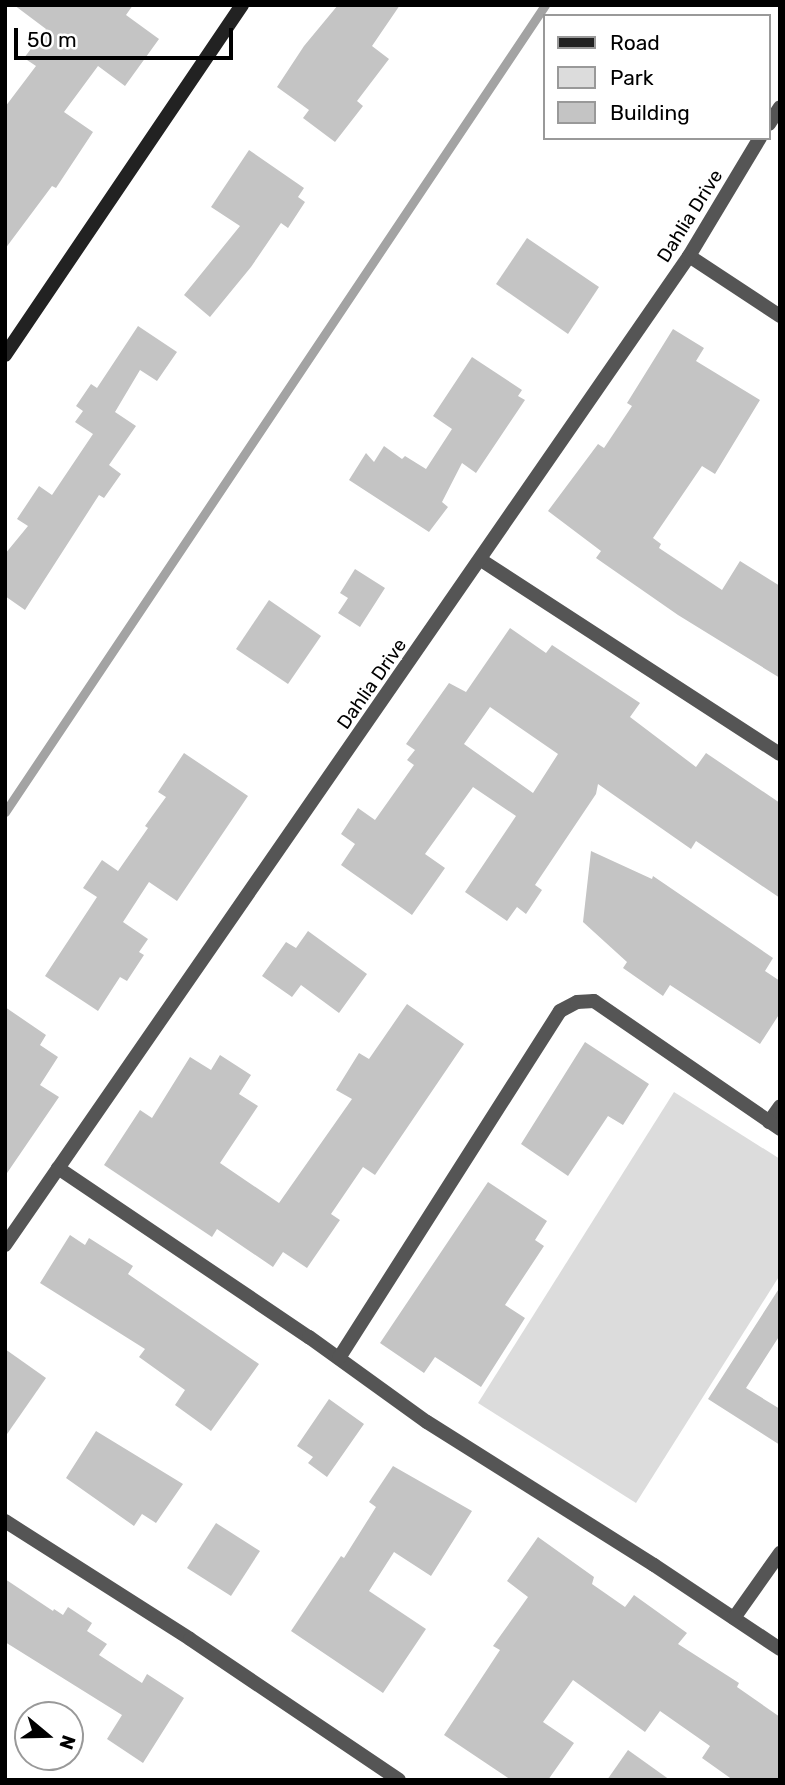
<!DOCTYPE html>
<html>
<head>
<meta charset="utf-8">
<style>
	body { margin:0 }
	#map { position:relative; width:785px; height:1785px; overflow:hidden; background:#fff; font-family:Rubik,sans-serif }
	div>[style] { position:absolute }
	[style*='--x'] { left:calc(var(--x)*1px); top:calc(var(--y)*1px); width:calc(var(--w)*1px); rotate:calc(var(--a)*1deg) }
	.green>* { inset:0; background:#dcdcdc }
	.stream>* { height:9px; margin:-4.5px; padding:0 4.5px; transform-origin:4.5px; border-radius:4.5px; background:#a3a3a3 }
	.building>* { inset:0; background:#c4c4c4 }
	.street>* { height:14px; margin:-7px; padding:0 7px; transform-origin:7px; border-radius:7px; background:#555 }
	.secondary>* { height:14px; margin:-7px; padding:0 7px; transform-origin:7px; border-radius:7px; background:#222 }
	span { translate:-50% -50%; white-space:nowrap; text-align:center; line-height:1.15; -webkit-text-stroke:5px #fff; paint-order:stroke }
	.street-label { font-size:19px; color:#000 }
	.frame { position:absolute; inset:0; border:7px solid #000; pointer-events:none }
	.legend { position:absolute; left:543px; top:14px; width:228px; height:126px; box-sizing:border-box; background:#fff; border:2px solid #999; margin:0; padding:9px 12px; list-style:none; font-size:21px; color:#000 }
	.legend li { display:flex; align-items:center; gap:14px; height:35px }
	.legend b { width:35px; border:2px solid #999 }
	.north { position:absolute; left:14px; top:1701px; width:70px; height:70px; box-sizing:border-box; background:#fff; border:2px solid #999; border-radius:50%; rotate:109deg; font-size:19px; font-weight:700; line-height:28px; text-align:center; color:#000 }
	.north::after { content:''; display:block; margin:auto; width:24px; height:32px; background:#000; clip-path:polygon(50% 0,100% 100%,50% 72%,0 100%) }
	.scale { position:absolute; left:14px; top:28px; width:219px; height:32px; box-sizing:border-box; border:4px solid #000; border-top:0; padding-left:9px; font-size:21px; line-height:24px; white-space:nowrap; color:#000; -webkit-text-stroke:5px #fff; paint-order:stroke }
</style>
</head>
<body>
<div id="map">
	<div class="green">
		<i style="clip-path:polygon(674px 1092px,780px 1159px,780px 1275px,636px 1503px,478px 1403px)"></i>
	</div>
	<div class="stream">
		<i style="--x:5;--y:812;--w:971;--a:-56.21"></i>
	</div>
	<div class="building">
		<i style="clip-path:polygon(14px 5px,133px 5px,126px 15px,159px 39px,125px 86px,98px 66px,64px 112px,93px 132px,56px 188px,52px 186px,5px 249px,5px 107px,36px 66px,24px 58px,46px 29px)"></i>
		<i style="clip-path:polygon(338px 5px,400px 5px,372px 46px,389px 59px,357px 101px,363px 106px,335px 142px,303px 118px,309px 110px,277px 87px,304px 46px)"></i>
		<i style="clip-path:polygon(249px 150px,304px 188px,298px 197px,305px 202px,288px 228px,281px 223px,251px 267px,210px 317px,184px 295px,240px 226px,211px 207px)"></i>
		<i style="clip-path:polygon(527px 238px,599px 287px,568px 334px,496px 284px)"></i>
		<i style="clip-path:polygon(138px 326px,177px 352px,157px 381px,140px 370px,115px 412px,136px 426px,109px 465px,121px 474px,104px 498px,99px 495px,25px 610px,5px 596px,5px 554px,28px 526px,17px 519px,39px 486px,52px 495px,93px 434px,75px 422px,83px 411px,76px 406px,91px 384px,97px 388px)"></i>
		<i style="clip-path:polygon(673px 329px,704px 348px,696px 361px,760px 400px,715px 474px,702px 466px,653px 538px,661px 544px,659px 548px,722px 590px,740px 561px,780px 586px,780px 678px,678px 615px,596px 558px,601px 551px,548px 511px,598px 444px,604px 448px,632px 406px,627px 403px)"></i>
		<i style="clip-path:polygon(472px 357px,522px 390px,518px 396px,525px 400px,476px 473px,462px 463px,442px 502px,448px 507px,429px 532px,349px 480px,366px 453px,374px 462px,384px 446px,402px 459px,405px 456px,426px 469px,452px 429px,433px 416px)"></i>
		<i style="clip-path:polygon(355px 569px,385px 588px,360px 627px,338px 613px,348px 598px,340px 593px)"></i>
		<i style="clip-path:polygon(269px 600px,321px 636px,288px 684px,236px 649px)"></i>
		<i style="clip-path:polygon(evenodd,510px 628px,546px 653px,552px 645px,640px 703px,630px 717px,696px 767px,706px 753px,780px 803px,780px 898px,696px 841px,691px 849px,598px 784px,596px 794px,535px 885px,542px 890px,526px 914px,517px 907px,507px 921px,465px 892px,516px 816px,473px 787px,425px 854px,445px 868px,412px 915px,341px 865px,355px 844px,341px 834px,358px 808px,375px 820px,414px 765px,407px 760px,415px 750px,406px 744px,449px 683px,466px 692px,510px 628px,490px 707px,558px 754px,533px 793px,464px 744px,490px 707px)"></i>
		<i style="clip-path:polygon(184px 753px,248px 796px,177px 901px,149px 882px,123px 922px,148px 939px,139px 952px,144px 955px,127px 981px,120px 977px,98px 1011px,45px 976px,97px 897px,83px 888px,102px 860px,118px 871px,148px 828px,145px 826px,166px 797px,158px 792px)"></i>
		<i style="clip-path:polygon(591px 851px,652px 879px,653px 876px,773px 958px,765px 971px,780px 981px,780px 1013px,760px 1044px,670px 985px,663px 996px,623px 968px,627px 962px,583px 922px)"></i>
		<i style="clip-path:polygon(308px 931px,367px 974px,339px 1013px,301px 985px,292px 997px,262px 976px,286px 942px,296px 948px)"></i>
		<i style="clip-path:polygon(407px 1004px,464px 1044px,375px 1175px,363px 1167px,331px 1214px,340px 1220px,307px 1268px,283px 1252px,273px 1267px,217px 1229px,212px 1237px,104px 1165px,140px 1110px,152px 1118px,190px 1057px,211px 1070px,220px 1055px,251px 1075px,239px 1094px,258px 1106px,220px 1163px,279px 1203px,352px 1099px,336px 1090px,359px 1053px,369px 1059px)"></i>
		<i style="clip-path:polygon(5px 1007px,46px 1035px,40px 1045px,58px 1057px,40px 1085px,59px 1097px,5px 1176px)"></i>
		<i style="clip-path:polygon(585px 1042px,649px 1084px,623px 1125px,608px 1116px,568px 1176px,521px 1144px)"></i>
		<i style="clip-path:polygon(488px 1182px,547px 1221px,535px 1240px,544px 1246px,505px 1305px,525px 1318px,481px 1387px,435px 1357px,424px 1373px,380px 1343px)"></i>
		<i style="clip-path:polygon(70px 1235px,85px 1245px,89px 1238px,133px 1266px,128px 1274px,259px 1364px,211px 1431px,175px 1405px,185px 1390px,139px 1357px,145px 1349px,40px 1283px)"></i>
		<i style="clip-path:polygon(780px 1287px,780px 1335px,746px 1388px,780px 1409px,780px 1445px,708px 1399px)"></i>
		<i style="clip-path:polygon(5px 1349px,46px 1378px,5px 1437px)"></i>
		<i style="clip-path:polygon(329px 1399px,364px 1424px,327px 1477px,308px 1463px,313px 1457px,297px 1446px)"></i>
		<i style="clip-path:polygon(96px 1431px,183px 1484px,156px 1523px,142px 1514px,134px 1526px,66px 1478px)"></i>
		<i style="clip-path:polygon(393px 1466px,472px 1511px,431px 1576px,394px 1552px,369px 1591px,426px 1629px,383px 1693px,291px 1631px,341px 1556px,344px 1558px,376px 1507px,369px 1502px)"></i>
		<i style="clip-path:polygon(216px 1523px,260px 1551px,231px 1596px,187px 1568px)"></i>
		<i style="clip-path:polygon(538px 1537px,594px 1577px,592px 1584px,625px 1607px,634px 1595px,687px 1633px,678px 1644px,739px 1683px,737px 1687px,780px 1717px,780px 1780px,733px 1780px,702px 1758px,710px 1746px,660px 1711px,645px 1732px,573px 1680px,543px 1722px,574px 1743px,548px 1780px,511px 1780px,444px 1735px,500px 1650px,493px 1646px,528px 1597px,507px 1581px)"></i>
		<i style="clip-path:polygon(5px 1579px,53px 1611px,54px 1609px,63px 1615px,68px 1607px,92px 1623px,87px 1631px,107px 1644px,99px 1655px,142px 1683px,147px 1674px,184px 1698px,143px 1763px,107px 1739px,122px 1715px,5px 1642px)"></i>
		<i style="clip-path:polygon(628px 1750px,670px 1780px,607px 1780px)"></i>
	</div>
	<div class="street">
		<i style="--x:769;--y:124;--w:20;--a:-57"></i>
		<i style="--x:689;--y:256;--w:109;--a:33.4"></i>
		<i style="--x:481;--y:560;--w:356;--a:33"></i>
		<i style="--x:769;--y:1122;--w:19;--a:-55"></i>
		<i style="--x:58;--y:1168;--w:303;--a:34"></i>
		<i style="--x:309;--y:1337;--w:145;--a:35.8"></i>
		<i style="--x:427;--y:1422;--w:268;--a:32.2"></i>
		<i style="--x:654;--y:1565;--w:151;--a:33.7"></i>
		<i style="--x:5;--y:1245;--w:1202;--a:-55.33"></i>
		<i style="--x:689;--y:256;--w:138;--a:-59"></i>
		<i style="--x:339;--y:1358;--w:411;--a:-57.5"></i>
		<i style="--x:560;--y:1011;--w:19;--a:-28"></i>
		<i style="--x:577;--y:1002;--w:17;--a:-3"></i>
		<i style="--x:594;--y:1001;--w:226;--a:34.5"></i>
		<i style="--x:5;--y:1521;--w:219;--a:32.5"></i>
		<i style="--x:190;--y:1639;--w:252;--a:34"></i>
		<i style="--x:734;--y:1618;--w:80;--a:-54.7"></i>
	</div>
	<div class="secondary">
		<i style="--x:5;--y:355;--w:423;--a:-55.9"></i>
	</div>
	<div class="street-label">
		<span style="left:690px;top:216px;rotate:-58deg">Dahlia Drive</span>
		<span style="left:372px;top:684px;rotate:-55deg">Dahlia Drive</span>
	</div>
	<div class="frame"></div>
	<ul class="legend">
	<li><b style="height:9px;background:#222"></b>Road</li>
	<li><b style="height:19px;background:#dcdcdc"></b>Park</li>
	<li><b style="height:19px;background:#c4c4c4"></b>Building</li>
	</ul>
	<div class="north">N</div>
	<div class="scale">50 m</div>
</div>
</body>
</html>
